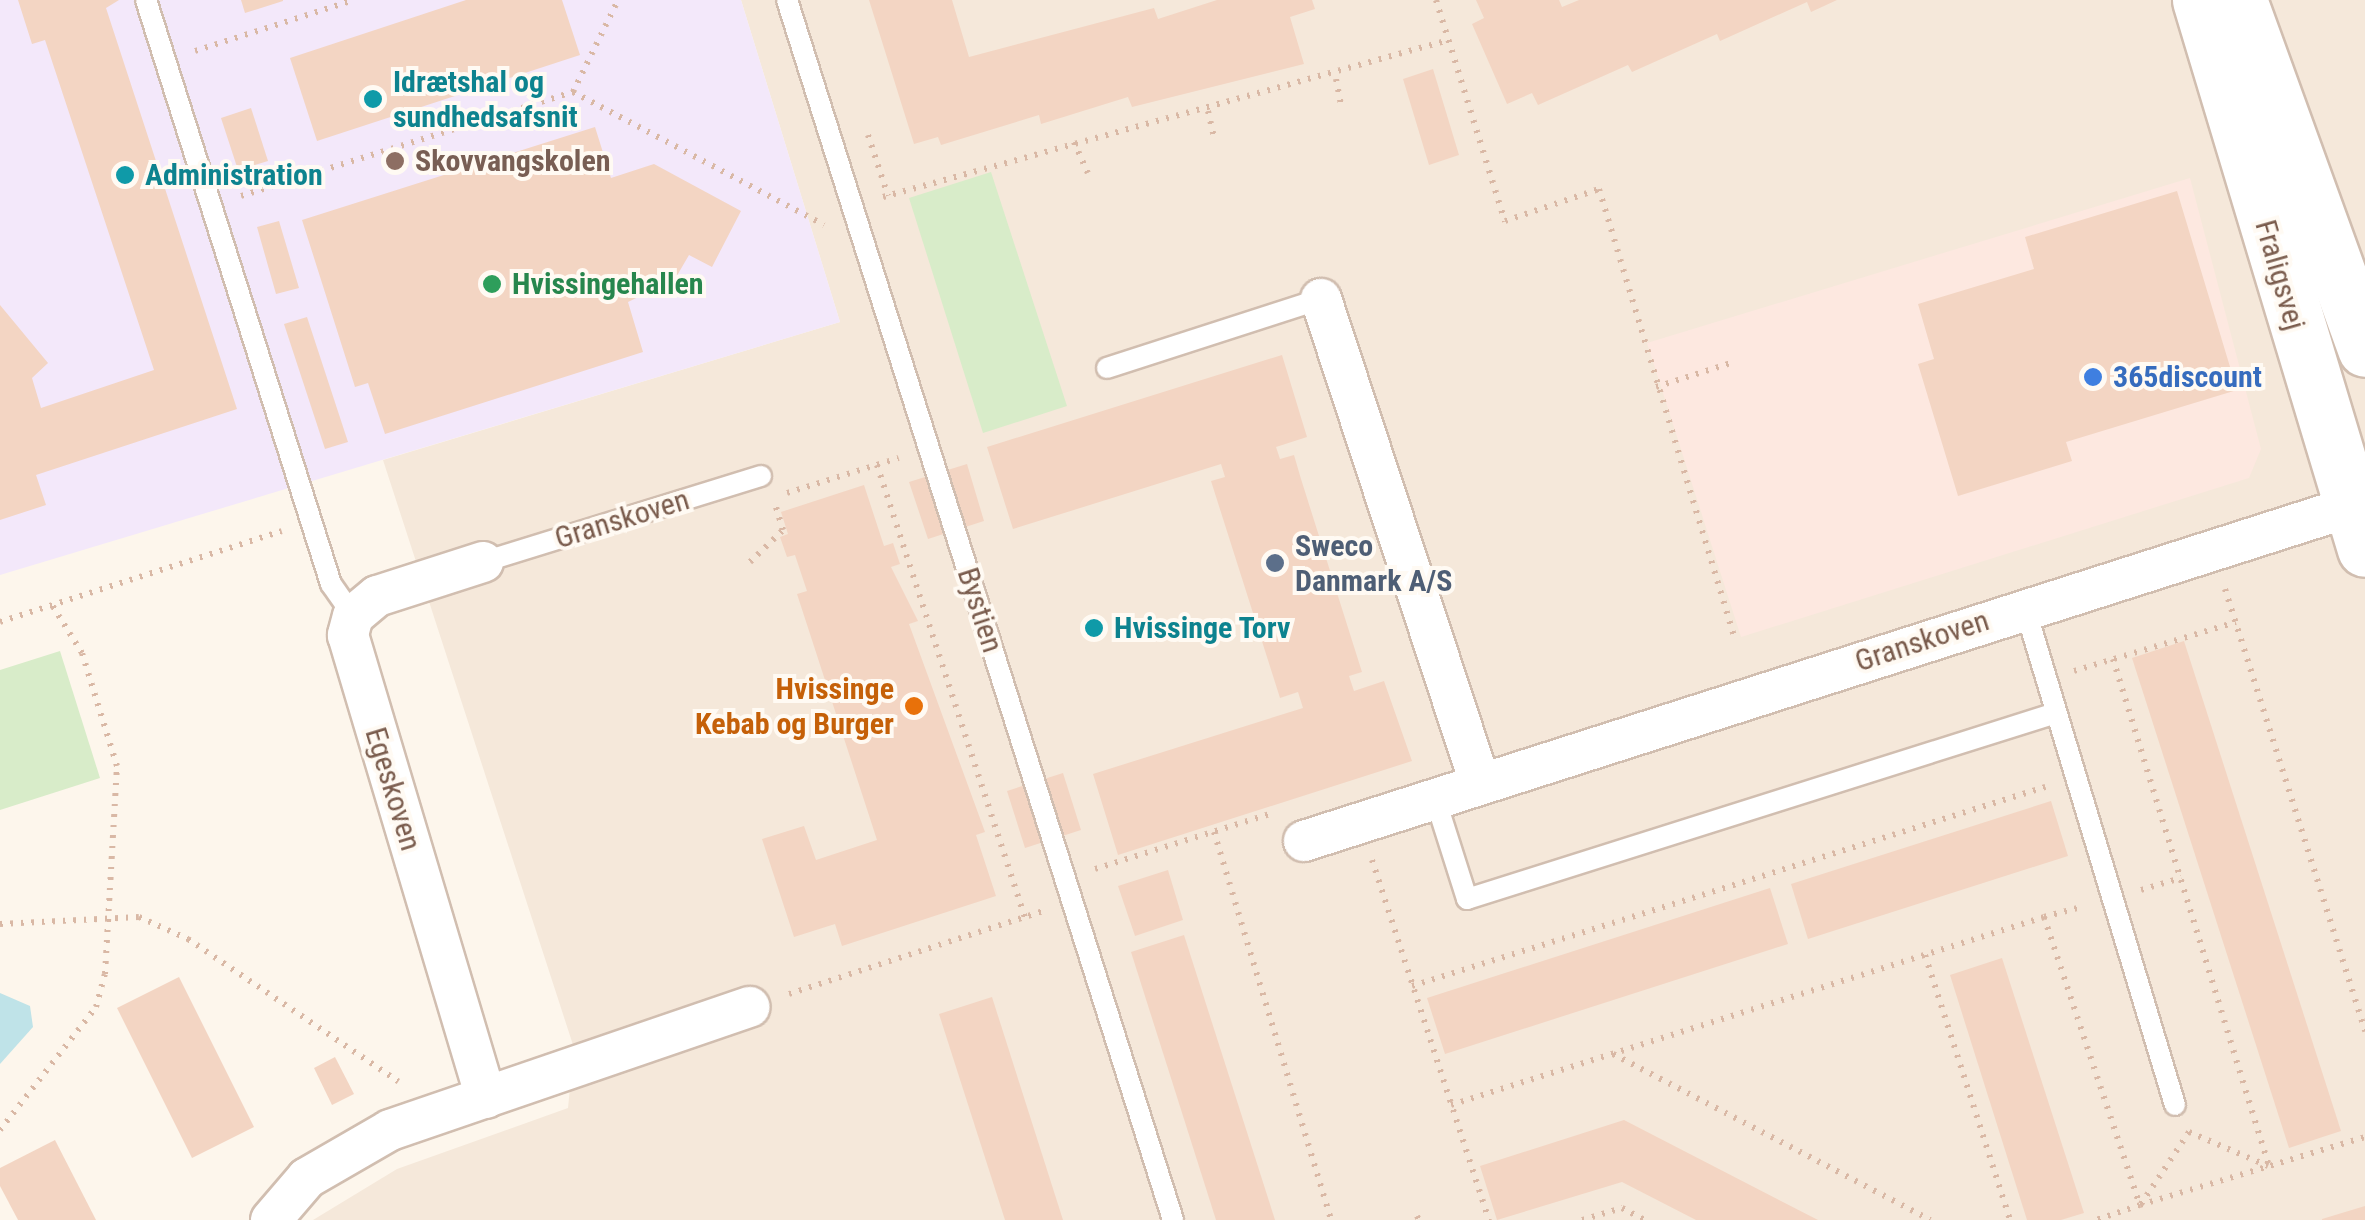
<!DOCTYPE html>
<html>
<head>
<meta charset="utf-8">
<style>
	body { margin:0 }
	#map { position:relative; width:2365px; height:1220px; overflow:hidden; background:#fdf6ec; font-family:"Roboto Condensed",sans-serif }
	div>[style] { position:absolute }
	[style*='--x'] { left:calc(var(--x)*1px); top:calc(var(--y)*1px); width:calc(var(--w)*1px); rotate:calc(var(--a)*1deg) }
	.residential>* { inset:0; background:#f5e8da }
	.commercial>* { inset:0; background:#fde8e0 }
	.education>* { inset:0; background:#f3e8fa }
	.green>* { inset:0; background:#d8ecc9 }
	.water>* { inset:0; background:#bfe3e8 }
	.building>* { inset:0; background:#f3d5c3 }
	.path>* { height:6px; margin-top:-3px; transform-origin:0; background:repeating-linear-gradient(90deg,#d9b8a5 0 2.5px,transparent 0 10.5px) }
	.roads { filter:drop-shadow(2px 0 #d1beb0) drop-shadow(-2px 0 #d1beb0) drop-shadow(0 2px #d1beb0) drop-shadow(0 -2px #d1beb0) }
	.lane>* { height:20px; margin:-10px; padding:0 10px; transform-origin:10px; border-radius:10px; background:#fff }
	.street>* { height:40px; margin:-20px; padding:0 20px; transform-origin:20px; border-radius:20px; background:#fff }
	.secondary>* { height:55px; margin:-27.5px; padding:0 27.5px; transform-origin:27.5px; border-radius:27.5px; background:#fff }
	.dots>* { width:28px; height:28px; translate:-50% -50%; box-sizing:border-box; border:5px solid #fffaf3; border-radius:50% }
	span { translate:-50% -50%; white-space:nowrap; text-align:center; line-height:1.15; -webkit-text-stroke:8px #fffaf3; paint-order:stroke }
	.culture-label { font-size:30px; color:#0d838f; font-weight:700 }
	.left { translate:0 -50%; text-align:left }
	.education-label { font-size:30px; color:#785e54; font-weight:700 }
	.street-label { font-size:30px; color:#7a5c4d }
	.leisure-label { font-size:30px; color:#27864d; font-weight:700 }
	.shop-label { font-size:30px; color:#366cbe; font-weight:700 }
	.service-label { font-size:30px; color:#4e5e75; font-weight:700 }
	.food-label { font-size:30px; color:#c56008; font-weight:700 }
	.right { translate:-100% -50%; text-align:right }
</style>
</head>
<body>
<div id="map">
	<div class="residential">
		<i style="clip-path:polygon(741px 0,2365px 0,2365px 1220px,313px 1220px,397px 1169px,568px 1108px,574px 1048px,383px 460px,840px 322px)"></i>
	</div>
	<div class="commercial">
		<i style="clip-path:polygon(2190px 178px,2261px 449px,2249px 478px,1741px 637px,1647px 343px)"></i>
	</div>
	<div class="education">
		<i style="clip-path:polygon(0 0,741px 0,840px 322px,0 575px)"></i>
	</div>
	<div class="green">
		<i style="clip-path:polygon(991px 172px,1067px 406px,983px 433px,909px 198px)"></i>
		<i style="clip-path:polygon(60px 651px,100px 778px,0 810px,0 670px)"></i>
	</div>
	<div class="water">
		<i style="clip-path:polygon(0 993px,30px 1006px,33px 1027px,0 1064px)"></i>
	</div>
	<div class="building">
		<i style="clip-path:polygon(18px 0,119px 0,106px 8px,237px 409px,36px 475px,46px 505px,0 520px,0 305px,48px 363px,32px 378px,41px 408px,154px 370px,45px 40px,32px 44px)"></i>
		<i style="clip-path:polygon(241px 0,283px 0,283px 1px,245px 13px)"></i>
		<i style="clip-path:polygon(466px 0,562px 0,580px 55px,317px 141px,290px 58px)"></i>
		<i style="clip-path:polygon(869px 0,952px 0,969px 57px,1154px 8px,1158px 19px,1217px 0,1312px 0,1315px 9px,1290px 17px,1304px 64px,1132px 107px,1128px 97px,1041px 124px,1039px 115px,941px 145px,938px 137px,914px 144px)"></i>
		<i style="clip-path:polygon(1476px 0,1559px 0,1562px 7px,1579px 0,1837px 0,1811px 12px,1807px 2px,1720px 41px,1717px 34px,1632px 72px,1628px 65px,1538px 105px,1532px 93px,1507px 104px,1472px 24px,1484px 18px)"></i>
		<i style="clip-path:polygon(1433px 69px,1459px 155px,1429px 165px,1403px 79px)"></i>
		<i style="clip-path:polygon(251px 108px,268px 161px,238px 170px,221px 118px)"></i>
		<i style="clip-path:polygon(595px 127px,611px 178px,654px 164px,741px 211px,712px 267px,689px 255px,675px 279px,628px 302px,643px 352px,385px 434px,368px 383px,355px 387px,302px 220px)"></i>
		<i style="clip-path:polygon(2177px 191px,2237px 390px,2066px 442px,2072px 461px,1958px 496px,1918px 364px,1934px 359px,1918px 304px,2034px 269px,2025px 237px)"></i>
		<i style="clip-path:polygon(279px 221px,299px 288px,276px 294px,257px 227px)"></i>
		<i style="clip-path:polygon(307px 317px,348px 442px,325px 449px,284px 324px)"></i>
		<i style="clip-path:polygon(1282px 355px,1307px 437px,1276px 447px,1280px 459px,1294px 455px,1301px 479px,1362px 672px,1349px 676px,1354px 691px,1384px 681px,1412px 761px,1118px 855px,1093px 774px,1303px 708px,1298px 692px,1280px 698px,1211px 481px,1225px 477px,1221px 464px,1013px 529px,987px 447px)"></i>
		<i style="clip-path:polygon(967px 464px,984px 521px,928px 539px,909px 482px)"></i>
		<i style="clip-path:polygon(864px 485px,884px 546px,893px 543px,900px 564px,891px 567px,918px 621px,909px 624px,985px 832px,976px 835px,996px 896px,842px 946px,835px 924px,794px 937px,762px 839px,804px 826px,816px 860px,877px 840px,797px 594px,807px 591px,795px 555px,787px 557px,780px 537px,788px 534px,781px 512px)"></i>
		<i style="clip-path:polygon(2184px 641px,2341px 1131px,2289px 1148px,2132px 658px)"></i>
		<i style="clip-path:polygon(1063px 773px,1081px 830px,1025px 848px,1007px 791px)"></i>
		<i style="clip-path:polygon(2051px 801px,2068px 856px,1808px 939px,1791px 884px)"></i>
		<i style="clip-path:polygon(1168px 870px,1183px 920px,1135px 936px,1118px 886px)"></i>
		<i style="clip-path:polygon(1770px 888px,1788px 944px,1445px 1054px,1427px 998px)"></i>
		<i style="clip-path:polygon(1184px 935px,1275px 1220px,1216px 1220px,1131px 952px)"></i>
		<i style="clip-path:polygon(2002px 958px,2084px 1213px,2061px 1220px,2027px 1220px,1950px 975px)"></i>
		<i style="clip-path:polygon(179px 977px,254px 1127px,192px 1158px,117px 1008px)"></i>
		<i style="clip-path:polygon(992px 997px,1063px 1220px,1005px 1220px,939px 1014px)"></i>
		<i style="clip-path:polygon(335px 1057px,354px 1094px,332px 1105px,314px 1068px)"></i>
		<i style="clip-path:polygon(1624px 1120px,1818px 1220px,1696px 1220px,1622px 1182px,1497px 1220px,1480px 1166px)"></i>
		<i style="clip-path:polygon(55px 1140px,96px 1220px,18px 1220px,0 1186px,0 1168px)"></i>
		<i style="clip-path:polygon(2365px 1206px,2365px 1220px,2322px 1220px,2322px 1219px)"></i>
	</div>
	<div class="path">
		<i style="--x:1436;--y:0;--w:232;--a:72.7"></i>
		<i style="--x:1505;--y:221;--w:99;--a:-18.8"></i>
		<i style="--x:1599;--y:189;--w:470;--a:73.2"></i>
		<i style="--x:195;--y:51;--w:167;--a:-17.8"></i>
		<i style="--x:1336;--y:79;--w:26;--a:79"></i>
		<i style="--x:573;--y:92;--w:284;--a:27.9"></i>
		<i style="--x:1208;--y:111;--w:26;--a:77"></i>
		<i style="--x:868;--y:135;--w:64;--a:71.8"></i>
		<i style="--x:1074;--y:142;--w:34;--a:66"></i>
		<i style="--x:241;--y:196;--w:348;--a:-17.4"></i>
		<i style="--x:573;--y:92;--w:102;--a:-63.9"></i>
		<i style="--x:883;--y:197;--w:583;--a:-15.51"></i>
		<i style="--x:1656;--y:387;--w:79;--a:-17.7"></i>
		<i style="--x:877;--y:465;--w:476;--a:71.9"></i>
		<i style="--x:787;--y:493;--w:117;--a:-17.4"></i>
		<i style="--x:750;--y:562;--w:46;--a:-44.1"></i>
		<i style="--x:783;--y:530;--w:28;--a:-107"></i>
		<i style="--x:2225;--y:589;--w:464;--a:72.4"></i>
		<i style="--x:0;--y:622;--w:296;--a:-17.9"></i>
		<i style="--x:2113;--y:659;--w:530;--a:72.9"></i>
		<i style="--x:2074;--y:671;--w:169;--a:-16.8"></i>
		<i style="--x:1214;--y:832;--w:405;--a:73.2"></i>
		<i style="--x:1372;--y:860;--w:379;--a:72"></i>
		<i style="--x:1095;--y:869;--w:182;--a:-17.5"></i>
		<i style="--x:2141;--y:890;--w:42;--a:-16.7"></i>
		<i style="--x:2044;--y:917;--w:38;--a:-15"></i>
		<i style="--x:0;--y:924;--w:139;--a:-2.9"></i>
		<i style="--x:139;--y:917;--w:54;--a:24.2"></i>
		<i style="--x:188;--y:939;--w:254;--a:34.1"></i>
		<i style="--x:1925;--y:955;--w:278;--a:72.2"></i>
		<i style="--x:1412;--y:986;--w:664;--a:-17.45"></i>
		<i style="--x:789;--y:994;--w:267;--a:-18.1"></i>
		<i style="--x:1613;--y:1054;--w:358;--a:27.6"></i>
		<i style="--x:1451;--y:1105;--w:622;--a:-17.59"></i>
		<i style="--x:2044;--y:917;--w:304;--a:71.6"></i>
		<i style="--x:2140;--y:1205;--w:46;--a:161.2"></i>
		<i style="--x:0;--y:1130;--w:156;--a:-52"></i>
		<i style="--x:96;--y:1007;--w:34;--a:-75"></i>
		<i style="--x:105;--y:974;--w:208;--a:-86.7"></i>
		<i style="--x:117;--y:766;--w:118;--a:-107.2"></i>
		<i style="--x:82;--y:653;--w:57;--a:-122"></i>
		<i style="--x:2141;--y:1204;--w:87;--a:-56.3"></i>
		<i style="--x:2189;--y:1132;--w:86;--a:23.3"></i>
		<i style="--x:2140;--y:1205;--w:235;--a:-16.8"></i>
		<i style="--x:1417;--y:1216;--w:4;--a:63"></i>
		<i style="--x:1582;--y:1220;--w:42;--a:-16.7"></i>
		<i style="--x:1622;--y:1208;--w:26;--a:28"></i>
	</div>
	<div class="roads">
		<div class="lane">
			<i style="--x:146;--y:0;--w:613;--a:72.42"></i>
			<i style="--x:331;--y:584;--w:39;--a:55"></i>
			<i style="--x:787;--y:0;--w:1280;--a:72.44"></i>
			<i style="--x:1107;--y:368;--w:225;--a:-17.9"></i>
			<i style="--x:483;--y:562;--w:291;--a:-17.2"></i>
			<i style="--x:2025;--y:608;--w:519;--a:73.21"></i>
			<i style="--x:1435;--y:798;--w:106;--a:72.4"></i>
			<i style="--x:1467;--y:899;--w:618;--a:-17.53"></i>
		</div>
		<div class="street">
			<i style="--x:1321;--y:299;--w:509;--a:71.81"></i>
			<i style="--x:483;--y:562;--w:111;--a:162.2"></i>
			<i style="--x:377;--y:596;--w:31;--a:140"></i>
			<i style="--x:353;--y:616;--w:20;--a:105"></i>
			<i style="--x:348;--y:635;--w:483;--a:73.4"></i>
			<i style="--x:1304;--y:841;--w:1114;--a:-17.72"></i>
			<i style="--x:271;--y:1220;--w:55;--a:-49.4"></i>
			<i style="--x:307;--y:1178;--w:96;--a:-30"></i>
			<i style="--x:390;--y:1130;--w:380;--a:-18.9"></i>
		</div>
		<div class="secondary">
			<i style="--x:2200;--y:0;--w:573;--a:73.27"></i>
			<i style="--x:2239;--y:0;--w:371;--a:70.1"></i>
		</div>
	</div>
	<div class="dots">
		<i style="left:373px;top:99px;background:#0f9aa8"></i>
		<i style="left:395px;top:161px;background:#8d6e63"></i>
		<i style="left:125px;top:175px;background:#0f9aa8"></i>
		<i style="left:492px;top:284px;background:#2e9e5b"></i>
		<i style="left:2093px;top:377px;background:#3f7fe0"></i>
		<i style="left:1275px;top:563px;background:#5c6f8a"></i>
		<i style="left:1094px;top:628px;background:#0f9aa8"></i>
		<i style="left:914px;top:706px;background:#e8710a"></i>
	</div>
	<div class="culture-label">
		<span class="left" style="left:393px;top:99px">Idrætshal og<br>sundhedsafsnit</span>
		<span class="left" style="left:145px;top:175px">Administration</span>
		<span class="left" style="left:1114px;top:628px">Hvissinge Torv</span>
	</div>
	<div class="education-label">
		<span class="left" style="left:415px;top:161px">Skovvangskolen</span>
	</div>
	<div class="street-label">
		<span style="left:2280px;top:275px;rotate:74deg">Fraligsvej</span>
		<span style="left:622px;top:519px;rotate:-17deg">Granskoven</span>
		<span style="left:980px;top:610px;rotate:72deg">Bystien</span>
		<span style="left:1922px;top:641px;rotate:-18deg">Granskoven</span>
		<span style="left:393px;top:789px;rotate:73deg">Egeskoven</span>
	</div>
	<div class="leisure-label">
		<span class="left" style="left:512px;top:284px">Hvissingehallen</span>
	</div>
	<div class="shop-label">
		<span class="left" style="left:2113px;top:377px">365discount</span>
	</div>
	<div class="service-label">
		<span class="left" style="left:1295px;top:563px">Sweco<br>Danmark A/S</span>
	</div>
	<div class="food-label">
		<span class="right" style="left:894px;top:706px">Hvissinge<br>Kebab og Burger</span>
	</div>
</div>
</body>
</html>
